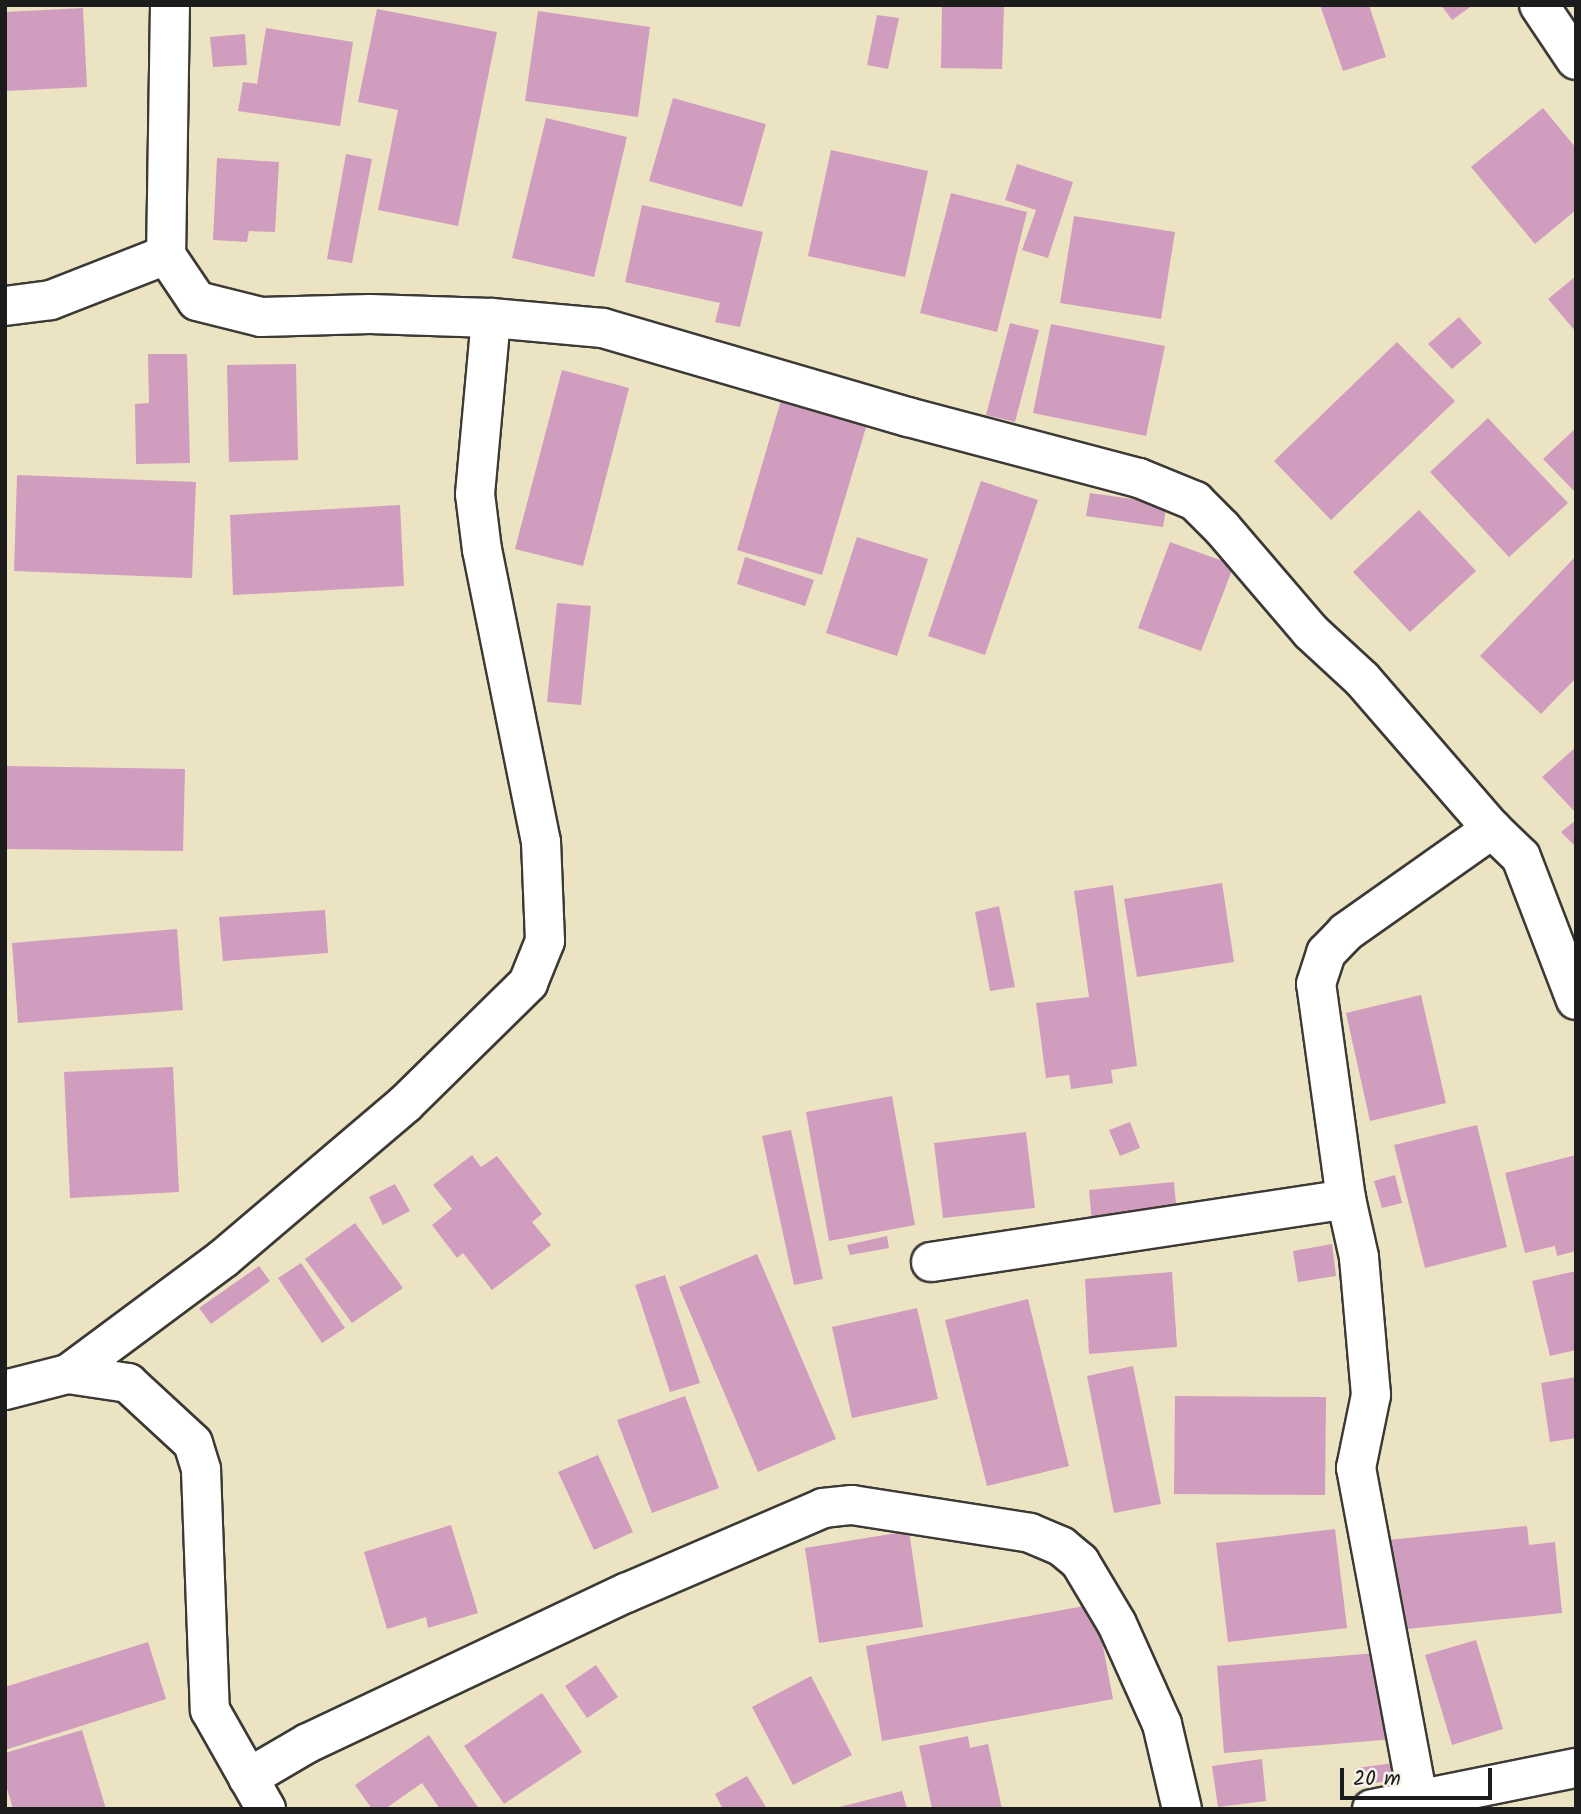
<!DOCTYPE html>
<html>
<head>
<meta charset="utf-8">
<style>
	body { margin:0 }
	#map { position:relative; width:1581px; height:1814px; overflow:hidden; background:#ece3c3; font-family:Kalam,sans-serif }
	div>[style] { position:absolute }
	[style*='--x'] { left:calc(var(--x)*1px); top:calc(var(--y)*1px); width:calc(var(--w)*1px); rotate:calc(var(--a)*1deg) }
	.building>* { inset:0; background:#d09dbf }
	.roads { filter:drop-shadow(2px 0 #3b3a35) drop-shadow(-2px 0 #3b3a35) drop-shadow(0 2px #3b3a35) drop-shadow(0 -2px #3b3a35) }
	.minor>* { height:38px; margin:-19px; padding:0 19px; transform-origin:19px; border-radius:19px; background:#fff }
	span { translate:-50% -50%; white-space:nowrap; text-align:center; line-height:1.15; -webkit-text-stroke:5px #f7f3e8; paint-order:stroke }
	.frame { position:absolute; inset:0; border:7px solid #1c1c1c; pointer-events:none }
	.scale { position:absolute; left:1340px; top:1768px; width:152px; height:32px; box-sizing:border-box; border:4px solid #1c1c1c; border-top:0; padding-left:9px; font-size:21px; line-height:24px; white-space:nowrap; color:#1c1c1c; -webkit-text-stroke:5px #f7f3e8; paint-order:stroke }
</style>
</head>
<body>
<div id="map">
	<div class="building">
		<i style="clip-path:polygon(942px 5px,1004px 5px,1002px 69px,941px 68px)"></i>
		<i style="clip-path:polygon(1320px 5px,1369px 5px,1386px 57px,1343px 71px)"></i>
		<i style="clip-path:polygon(1441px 5px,1473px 5px,1452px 20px)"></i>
		<i style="clip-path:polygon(83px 8px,87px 87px,5px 91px,5px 12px)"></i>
		<i style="clip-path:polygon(377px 9px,497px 32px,458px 226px,378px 210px,398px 110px,358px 102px)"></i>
		<i style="clip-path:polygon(538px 11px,650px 27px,638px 117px,525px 101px)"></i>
		<i style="clip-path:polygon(877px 15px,899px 18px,888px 69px,867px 65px)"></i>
		<i style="clip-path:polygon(266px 28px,353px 42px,340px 126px,238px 111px,243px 82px,257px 84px)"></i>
		<i style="clip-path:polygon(245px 34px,247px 65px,213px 67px,210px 37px)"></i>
		<i style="clip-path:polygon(673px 98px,766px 124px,742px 207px,649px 181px)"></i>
		<i style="clip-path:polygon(1543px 108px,1576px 148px,1576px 210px,1535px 244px,1471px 167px)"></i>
		<i style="clip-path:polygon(546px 118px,627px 137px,594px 277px,512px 258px)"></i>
		<i style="clip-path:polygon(831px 150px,928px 171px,905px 277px,808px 256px)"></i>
		<i style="clip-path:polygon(346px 154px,372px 159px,352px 263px,327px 259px)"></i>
		<i style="clip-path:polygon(217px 158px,279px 162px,275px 232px,249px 231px,247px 242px,213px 240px)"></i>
		<i style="clip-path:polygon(1017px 164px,1073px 182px,1048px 258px,1022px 250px,1036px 210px,1005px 200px)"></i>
		<i style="clip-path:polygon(951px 193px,1027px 212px,997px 332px,920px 313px)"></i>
		<i style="clip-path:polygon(642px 205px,763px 232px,740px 327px,715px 322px,720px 303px,625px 282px)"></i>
		<i style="clip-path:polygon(1074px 216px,1175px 232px,1161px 319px,1060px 303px)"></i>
		<i style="clip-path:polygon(1576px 276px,1576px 332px,1548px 299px)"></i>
		<i style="clip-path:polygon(1459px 317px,1482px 343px,1452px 369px,1428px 344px)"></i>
		<i style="clip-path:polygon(1010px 323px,1039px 330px,1015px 422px,986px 415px)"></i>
		<i style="clip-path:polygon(1051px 324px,1165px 346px,1146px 436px,1033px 413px)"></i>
		<i style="clip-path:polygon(1397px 342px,1455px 401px,1331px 520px,1274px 461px)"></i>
		<i style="clip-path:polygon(148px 354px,187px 354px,190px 463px,136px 464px,135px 404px,149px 403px)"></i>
		<i style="clip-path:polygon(296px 364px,298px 460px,229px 462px,227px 365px)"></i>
		<i style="clip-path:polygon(562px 370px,629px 388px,583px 566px,515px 549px)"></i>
		<i style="clip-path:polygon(784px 390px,870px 414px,822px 575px,737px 550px)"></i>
		<i style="clip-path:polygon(1488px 418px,1568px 503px,1509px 557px,1430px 472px)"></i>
		<i style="clip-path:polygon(1576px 428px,1576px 493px,1543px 459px)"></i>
		<i style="clip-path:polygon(17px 475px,196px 482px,192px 578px,14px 571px)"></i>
		<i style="clip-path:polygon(981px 481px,1038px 500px,985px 655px,928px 636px)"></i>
		<i style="clip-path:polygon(1090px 493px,1167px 504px,1163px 527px,1086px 516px)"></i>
		<i style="clip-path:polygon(400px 505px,404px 586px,233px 595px,230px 515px)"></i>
		<i style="clip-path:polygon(1419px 510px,1476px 571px,1410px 632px,1353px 572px)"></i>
		<i style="clip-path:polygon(857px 537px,928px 559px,897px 656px,826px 633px)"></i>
		<i style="clip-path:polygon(1170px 542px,1234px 565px,1201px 651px,1138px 628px)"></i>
		<i style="clip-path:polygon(1576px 556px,1576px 678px,1541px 714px,1480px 656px)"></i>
		<i style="clip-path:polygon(745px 557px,814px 580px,805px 606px,737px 584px)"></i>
		<i style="clip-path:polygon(557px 603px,591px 606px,581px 705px,547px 702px)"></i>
		<i style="clip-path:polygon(1576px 747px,1576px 813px,1542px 777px)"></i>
		<i style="clip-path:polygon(5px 766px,185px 769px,183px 851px,5px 849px)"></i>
		<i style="clip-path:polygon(1576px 820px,1576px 847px,1561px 832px)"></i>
		<i style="clip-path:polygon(1222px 883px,1234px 962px,1137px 977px,1124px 899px)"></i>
		<i style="clip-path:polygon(1113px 885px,1137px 1066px,1111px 1070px,1113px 1083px,1071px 1089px,1069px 1075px,1046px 1078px,1036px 1003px,1089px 997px,1074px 891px)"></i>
		<i style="clip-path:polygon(999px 906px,1015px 987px,990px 991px,975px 912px)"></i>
		<i style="clip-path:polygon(325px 910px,328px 953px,223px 961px,219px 917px)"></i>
		<i style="clip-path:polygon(177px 929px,183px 1010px,18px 1023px,12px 943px)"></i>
		<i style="clip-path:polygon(1421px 995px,1446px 1103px,1370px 1121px,1346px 1013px)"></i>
		<i style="clip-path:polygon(173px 1067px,179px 1192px,70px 1198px,64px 1072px)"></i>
		<i style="clip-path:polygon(892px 1096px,915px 1225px,829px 1241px,806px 1112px)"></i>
		<i style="clip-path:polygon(1130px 1122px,1140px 1148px,1120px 1156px,1109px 1130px)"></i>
		<i style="clip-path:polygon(1477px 1125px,1507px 1247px,1425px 1268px,1394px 1145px)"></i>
		<i style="clip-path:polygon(791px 1130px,823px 1279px,794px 1285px,762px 1136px)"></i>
		<i style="clip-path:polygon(1026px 1132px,1035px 1208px,943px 1218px,934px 1143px)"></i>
		<i style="clip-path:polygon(472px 1155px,481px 1167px,497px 1156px,542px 1214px,532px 1222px,551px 1245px,492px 1290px,463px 1253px,457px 1258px,432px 1225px,452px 1209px,433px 1185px)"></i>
		<i style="clip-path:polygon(1576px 1155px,1576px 1251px,1557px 1256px,1555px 1246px,1525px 1253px,1505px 1173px)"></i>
		<i style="clip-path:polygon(1395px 1175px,1402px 1203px,1382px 1208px,1374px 1181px)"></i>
		<i style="clip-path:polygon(1174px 1182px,1177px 1215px,1092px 1223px,1089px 1190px)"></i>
		<i style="clip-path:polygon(395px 1184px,410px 1211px,383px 1225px,369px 1197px)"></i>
		<i style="clip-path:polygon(355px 1223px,403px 1288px,352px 1323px,305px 1259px)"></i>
		<i style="clip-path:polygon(887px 1236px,889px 1248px,850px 1255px,847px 1245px)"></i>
		<i style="clip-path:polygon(1332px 1244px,1336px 1276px,1298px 1282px,1293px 1251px)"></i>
		<i style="clip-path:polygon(757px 1254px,836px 1439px,758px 1472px,679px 1287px)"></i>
		<i style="clip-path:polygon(301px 1263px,345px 1328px,322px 1343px,278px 1278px)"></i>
		<i style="clip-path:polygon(259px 1266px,270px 1281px,211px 1324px,199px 1308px)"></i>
		<i style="clip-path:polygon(1576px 1271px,1576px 1350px,1550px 1356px,1532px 1281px)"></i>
		<i style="clip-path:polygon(1172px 1272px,1177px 1347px,1089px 1354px,1085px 1279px)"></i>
		<i style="clip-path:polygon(665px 1275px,700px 1383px,670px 1392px,635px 1285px)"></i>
		<i style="clip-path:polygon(1028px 1299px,1069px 1466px,987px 1486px,945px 1320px)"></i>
		<i style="clip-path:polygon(917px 1308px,938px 1399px,852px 1418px,832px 1327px)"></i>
		<i style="clip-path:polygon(1133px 1366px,1161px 1504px,1114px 1513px,1087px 1376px)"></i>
		<i style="clip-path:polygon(1576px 1377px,1576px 1438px,1550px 1442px,1541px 1383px)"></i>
		<i style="clip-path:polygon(685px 1396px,719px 1488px,652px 1513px,617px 1420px)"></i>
		<i style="clip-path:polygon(1175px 1396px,1326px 1397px,1325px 1495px,1174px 1494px)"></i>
		<i style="clip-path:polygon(598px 1455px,633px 1532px,594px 1550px,558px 1472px)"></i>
		<i style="clip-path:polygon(451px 1525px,478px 1613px,428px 1628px,426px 1617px,387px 1629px,364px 1552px)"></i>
		<i style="clip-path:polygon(1527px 1526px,1529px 1545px,1555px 1542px,1562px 1613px,1397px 1630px,1388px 1540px)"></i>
		<i style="clip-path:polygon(1335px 1529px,1347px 1628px,1228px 1642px,1216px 1543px)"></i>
		<i style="clip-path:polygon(909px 1531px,923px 1627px,819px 1643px,805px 1548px)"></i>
		<i style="clip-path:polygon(1095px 1604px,1113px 1699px,882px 1741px,866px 1646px)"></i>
		<i style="clip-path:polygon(1476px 1640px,1503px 1729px,1452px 1745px,1425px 1655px)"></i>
		<i style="clip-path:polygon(148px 1642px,166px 1699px,5px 1750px,5px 1687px)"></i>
		<i style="clip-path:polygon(1388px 1652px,1395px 1739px,1224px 1753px,1217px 1666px)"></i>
		<i style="clip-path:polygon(596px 1665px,618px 1697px,587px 1718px,565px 1686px)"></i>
		<i style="clip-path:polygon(811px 1676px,852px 1755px,793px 1785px,752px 1707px)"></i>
		<i style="clip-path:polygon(542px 1693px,582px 1752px,504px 1804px,464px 1746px)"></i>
		<i style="clip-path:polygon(82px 1730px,106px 1809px,13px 1809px,5px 1782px,5px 1753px)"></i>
		<i style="clip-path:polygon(429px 1735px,479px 1809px,440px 1809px,422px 1783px,385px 1809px,372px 1809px,355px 1785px)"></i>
		<i style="clip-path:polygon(968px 1736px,970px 1748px,988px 1744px,1002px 1809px,932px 1809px,919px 1746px)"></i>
		<i style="clip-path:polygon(1262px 1759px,1266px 1801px,1218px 1807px,1212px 1766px)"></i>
		<i style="clip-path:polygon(1394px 1763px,1396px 1780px,1359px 1785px,1356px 1768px)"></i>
		<i style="clip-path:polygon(747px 1776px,767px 1809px,723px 1809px,715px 1794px)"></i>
		<i style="clip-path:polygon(902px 1791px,907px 1809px,836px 1809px,836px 1808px)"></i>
	</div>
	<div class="roads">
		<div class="minor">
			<i style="--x:170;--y:5;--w:250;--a:90.9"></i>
			<i style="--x:166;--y:255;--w:55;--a:56"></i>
			<i style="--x:197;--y:301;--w:66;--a:14"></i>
			<i style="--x:261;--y:317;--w:109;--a:-1.6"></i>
			<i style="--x:370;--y:314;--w:121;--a:1.9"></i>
			<i style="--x:491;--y:318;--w:112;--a:5.1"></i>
			<i style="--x:603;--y:328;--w:318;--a:16.3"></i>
			<i style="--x:908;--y:417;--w:239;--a:14.8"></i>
			<i style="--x:1139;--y:478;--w:61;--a:22.3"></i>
			<i style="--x:1195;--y:501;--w:38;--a:45"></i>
			<i style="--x:1222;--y:528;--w:137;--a:49.4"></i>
			<i style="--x:1311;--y:632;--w:69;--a:42.7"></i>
			<i style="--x:1362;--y:679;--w:198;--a:49.1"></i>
			<i style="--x:1492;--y:829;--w:40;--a:44"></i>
			<i style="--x:1521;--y:857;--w:153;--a:69"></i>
			<i style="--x:1539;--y:5;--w:66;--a:56.1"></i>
			<i style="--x:5;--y:306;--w:46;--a:-7.4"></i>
			<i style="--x:51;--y:300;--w:123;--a:-21.4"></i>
			<i style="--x:931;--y:1262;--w:420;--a:-8.6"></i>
			<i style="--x:68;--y:1374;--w:194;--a:-36.6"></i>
			<i style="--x:224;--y:1258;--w:238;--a:-40.4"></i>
			<i style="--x:405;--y:1104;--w:173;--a:-44.5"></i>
			<i style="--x:528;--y:983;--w:45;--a:-68"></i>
			<i style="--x:545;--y:941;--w:99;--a:-92.3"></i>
			<i style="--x:541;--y:842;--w:298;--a:-101.4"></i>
			<i style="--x:482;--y:550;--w:56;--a:-97.1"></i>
			<i style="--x:475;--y:494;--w:177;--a:-84.8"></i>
			<i style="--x:5;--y:1390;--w:65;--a:-14.3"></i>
			<i style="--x:68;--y:1374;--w:61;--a:8.5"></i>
			<i style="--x:128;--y:1383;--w:88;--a:42.7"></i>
			<i style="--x:193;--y:1443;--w:28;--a:73"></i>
			<i style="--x:201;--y:1470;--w:240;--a:87.9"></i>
			<i style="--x:210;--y:1710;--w:114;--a:60.5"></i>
			<i style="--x:248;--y:1778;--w:69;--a:-30.3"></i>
			<i style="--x:308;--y:1743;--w:352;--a:-25.3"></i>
			<i style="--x:626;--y:1593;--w:215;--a:-23.3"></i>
			<i style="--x:823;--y:1508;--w:29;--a:-6"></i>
			<i style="--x:852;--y:1505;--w:180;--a:8.9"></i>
			<i style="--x:1030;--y:1533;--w:34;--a:23"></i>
			<i style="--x:1061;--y:1546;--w:25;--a:40"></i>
			<i style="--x:1080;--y:1562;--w:72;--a:59.2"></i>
			<i style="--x:1117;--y:1624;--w:110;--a:65.8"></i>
			<i style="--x:1162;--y:1724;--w:87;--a:76.8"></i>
			<i style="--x:1418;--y:1799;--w:337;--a:-100.6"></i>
			<i style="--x:1356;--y:1468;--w:75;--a:-78.4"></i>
			<i style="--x:1371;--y:1395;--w:139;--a:-95"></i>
			<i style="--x:1359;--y:1257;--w:59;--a:-102.6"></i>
			<i style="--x:1346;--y:1199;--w:217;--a:-97.9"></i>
			<i style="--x:1316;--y:984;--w:33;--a:-72"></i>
			<i style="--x:1326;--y:953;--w:29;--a:-46"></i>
			<i style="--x:1346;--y:932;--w:179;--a:-35.2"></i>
			<i style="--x:1372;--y:1809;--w:208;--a:-11.4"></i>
		</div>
	</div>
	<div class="frame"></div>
	<div class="scale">20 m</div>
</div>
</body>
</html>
